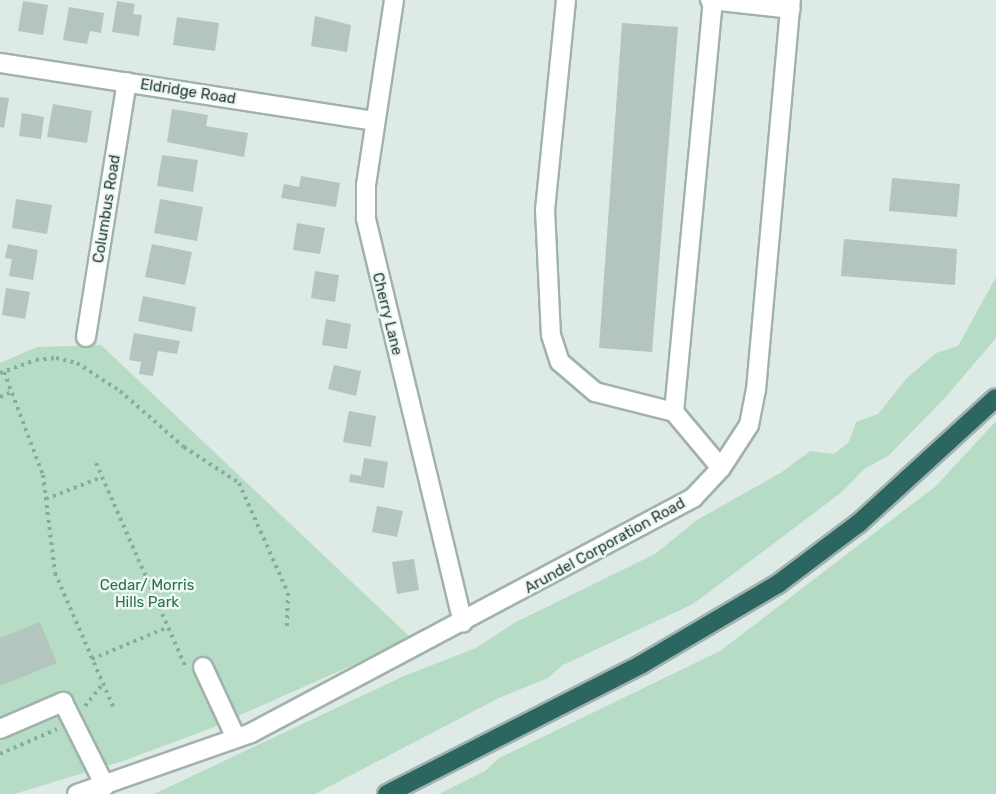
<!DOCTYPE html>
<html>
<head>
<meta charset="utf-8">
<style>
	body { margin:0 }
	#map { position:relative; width:996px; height:794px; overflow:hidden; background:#deeae6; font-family:Rubik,sans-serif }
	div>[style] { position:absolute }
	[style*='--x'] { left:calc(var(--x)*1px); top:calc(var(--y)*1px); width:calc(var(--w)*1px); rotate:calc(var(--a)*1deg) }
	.green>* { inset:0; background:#b7dcc5 }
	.building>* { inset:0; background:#b4c5bf }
	.path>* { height:4px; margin-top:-2px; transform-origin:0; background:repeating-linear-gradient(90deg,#7eaea4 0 3px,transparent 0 7.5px) }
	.roads { filter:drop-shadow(2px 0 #a1b2ae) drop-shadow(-2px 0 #a1b2ae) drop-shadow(0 2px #a1b2ae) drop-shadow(0 -2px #a1b2ae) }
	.minor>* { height:18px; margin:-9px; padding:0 9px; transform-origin:9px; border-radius:9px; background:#fff }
	.highway>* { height:18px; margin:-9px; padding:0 9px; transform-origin:9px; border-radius:9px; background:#2b6660 }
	span { translate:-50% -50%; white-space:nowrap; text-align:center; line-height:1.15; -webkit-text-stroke:5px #eff7f4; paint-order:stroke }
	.street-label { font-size:15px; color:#203a36 }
	.park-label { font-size:15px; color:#2a714d }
</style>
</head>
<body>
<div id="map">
	<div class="green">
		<i style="clip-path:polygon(996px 277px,996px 338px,945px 398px,888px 456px,864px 469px,842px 492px,693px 604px,563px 665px,548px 678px,499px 698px,315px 794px,154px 794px,404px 676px,476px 648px,514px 623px,655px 554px,697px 520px,782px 472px,810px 451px,834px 454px,849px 442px,856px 422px,878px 414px,907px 378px,936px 353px,958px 346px)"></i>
		<i style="clip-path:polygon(101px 345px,409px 636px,371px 657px,209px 729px,123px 761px,14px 794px,0 794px,0 363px,37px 347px)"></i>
		<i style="clip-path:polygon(996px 421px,996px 794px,439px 794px,485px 771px,499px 758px,720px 651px,936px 486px)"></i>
	</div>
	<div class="building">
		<i style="clip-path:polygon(23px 1px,48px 5px,43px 35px,18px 31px)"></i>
		<i style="clip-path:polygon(117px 1px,135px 4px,133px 14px,142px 15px,139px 36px,112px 32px)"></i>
		<i style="clip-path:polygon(69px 7px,104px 13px,101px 33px,90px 31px,87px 44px,63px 40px)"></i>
		<i style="clip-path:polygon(315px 16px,351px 25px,347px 52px,311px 46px)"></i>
		<i style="clip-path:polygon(177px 17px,219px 23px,215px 51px,173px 45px)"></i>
		<i style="clip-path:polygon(622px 23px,678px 27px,652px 352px,599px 348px)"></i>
		<i style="clip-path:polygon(0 97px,9px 98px,4px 128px,0 127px)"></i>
		<i style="clip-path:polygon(53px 104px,92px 111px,87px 143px,47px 137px)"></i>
		<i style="clip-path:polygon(172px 109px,208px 115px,206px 126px,248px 133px,244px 157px,167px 142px)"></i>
		<i style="clip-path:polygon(22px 113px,44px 117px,41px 139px,19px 136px)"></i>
		<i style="clip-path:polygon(162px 155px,198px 160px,193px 192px,157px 186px)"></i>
		<i style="clip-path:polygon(301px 176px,340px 183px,336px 207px,281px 198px,284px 184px,299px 187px)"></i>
		<i style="clip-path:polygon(892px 178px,960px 184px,957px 217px,889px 211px)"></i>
		<i style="clip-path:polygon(16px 199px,52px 205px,47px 234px,12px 228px)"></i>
		<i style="clip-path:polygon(160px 199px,203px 207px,197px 241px,154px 233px)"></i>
		<i style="clip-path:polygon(297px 223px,325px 228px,320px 254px,293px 250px)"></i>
		<i style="clip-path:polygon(844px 239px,957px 249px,955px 285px,841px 276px)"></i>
		<i style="clip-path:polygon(8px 244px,38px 250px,33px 280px,9px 276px,12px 259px,5px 258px)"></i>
		<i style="clip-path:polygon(152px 244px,192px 252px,185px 285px,145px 277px)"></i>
		<i style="clip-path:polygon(315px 271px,339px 275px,335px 302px,311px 298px)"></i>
		<i style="clip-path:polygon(6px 288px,30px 292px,25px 319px,2px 315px)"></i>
		<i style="clip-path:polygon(143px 296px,196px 307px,192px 332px,138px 321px)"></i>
		<i style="clip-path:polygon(326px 319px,351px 324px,347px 349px,322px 345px)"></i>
		<i style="clip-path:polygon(134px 333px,180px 341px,177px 354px,158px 351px,153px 376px,139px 374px,141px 362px,129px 360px)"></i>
		<i style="clip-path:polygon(334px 365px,361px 371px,356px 396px,328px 389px)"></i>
		<i style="clip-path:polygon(349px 411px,376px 416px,371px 447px,343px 442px)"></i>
		<i style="clip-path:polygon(364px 458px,388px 462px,384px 488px,349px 482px,350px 474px,361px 476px)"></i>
		<i style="clip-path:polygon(377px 506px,403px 511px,397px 537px,372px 532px)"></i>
		<i style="clip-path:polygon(414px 559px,419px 590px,397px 594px,392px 562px)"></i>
		<i style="clip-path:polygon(40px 622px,57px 663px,0 686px,0 638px)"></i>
	</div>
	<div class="path">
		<i style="--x:4;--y:372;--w:110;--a:69.3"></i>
		<i style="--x:43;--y:475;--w:99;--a:83"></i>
		<i style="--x:55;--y:573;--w:148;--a:66.5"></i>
		<i style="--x:0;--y:373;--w:38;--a:-20"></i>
		<i style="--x:36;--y:360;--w:20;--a:-6"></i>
		<i style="--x:56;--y:358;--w:22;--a:13"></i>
		<i style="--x:77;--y:363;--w:51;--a:33.1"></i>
		<i style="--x:120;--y:391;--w:85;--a:41.2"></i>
		<i style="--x:184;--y:447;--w:66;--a:33.2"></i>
		<i style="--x:239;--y:483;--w:120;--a:66"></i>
		<i style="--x:288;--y:593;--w:34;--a:92"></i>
		<i style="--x:0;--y:397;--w:12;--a:-24"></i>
		<i style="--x:96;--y:463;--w:222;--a:66.3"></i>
		<i style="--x:46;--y:499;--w:60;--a:-21.4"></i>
		<i style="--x:92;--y:659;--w:82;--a:-22.8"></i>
		<i style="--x:85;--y:706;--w:28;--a:-51"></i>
		<i style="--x:0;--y:754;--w:62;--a:-23.7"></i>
	</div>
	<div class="roads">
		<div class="minor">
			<i style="--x:394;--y:0;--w:188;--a:98.6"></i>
			<i style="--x:366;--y:186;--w:33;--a:90"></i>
			<i style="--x:366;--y:219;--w:415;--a:76.5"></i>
			<i style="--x:566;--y:0;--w:210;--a:95.7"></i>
			<i style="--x:545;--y:209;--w:126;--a:87.3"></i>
			<i style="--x:551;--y:335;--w:28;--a:72"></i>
			<i style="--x:560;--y:362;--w:46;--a:40.6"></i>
			<i style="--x:595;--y:392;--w:81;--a:14.2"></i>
			<i style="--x:674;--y:412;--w:73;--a:50"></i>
			<i style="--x:710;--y:0;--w:81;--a:6.3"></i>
			<i style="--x:0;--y:63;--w:379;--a:8.8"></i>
			<i style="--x:86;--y:337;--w:258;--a:-80.9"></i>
			<i style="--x:674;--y:412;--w:414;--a:-84.6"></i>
			<i style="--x:203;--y:667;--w:78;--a:65.1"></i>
			<i style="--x:0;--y:729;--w:69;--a:-23.2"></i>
			<i style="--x:63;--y:702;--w:94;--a:63.4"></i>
			<i style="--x:77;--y:794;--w:184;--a:-19.3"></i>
			<i style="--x:251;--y:733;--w:501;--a:-28"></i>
			<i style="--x:693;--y:498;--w:41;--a:-47"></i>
			<i style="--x:721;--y:468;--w:51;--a:-56.9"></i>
			<i style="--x:749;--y:425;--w:36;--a:-79"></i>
			<i style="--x:756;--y:390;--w:392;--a:-84.9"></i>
		</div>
		<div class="highway">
			<i style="--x:387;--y:794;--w:286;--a:-27"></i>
			<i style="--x:642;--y:664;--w:158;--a:-30.5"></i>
			<i style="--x:778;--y:584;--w:101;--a:-37"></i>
			<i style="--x:859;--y:523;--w:185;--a:-42.4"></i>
		</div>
	</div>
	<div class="street-label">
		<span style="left:188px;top:92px;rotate:9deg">Eldridge Road</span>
		<span style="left:107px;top:209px;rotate:-81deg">Columbus Road</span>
		<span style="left:387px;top:314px;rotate:76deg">Cherry Lane</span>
		<span style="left:605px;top:546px;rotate:-29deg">Arundel Corporation Road</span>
	</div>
	<div class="park-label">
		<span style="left:147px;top:594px">Cedar/ Morris<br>Hills Park</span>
	</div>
</div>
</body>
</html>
